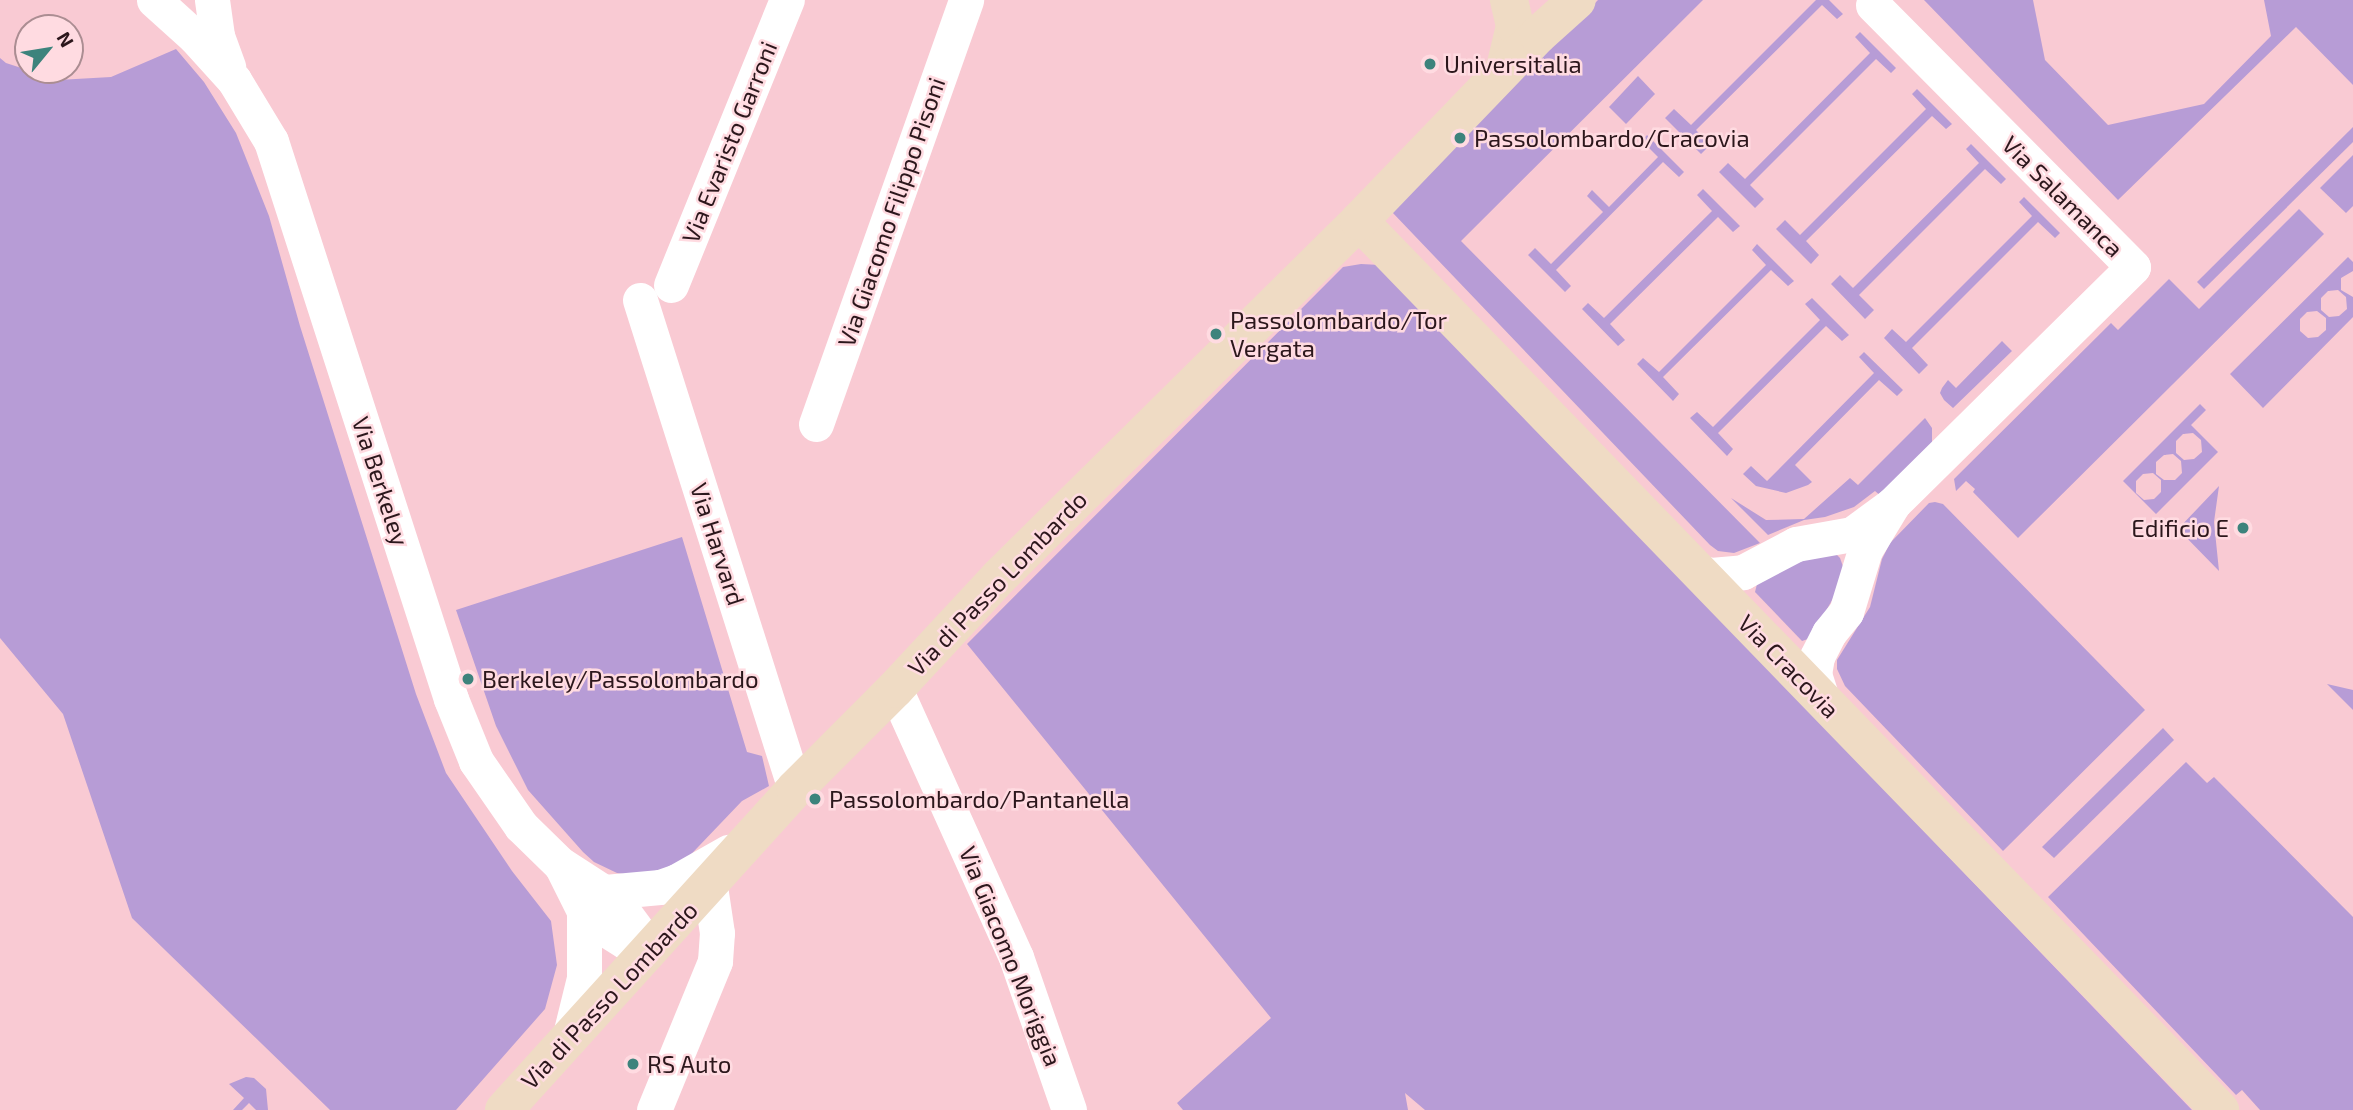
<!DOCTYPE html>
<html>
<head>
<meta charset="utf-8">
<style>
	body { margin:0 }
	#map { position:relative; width:2353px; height:1110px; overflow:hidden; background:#f9cad3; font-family:"Exo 2",sans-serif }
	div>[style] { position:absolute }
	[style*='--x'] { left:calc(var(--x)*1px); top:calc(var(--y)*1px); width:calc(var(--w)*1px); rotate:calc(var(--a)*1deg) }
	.green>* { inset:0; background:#b79cd6 }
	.street>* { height:35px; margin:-17.5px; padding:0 17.5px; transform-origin:17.5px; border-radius:17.5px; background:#fff }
	.secondary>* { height:38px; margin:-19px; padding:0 19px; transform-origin:19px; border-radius:19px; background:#efdbc4 }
	.dots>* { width:19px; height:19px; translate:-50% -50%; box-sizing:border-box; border:4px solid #ffdbe1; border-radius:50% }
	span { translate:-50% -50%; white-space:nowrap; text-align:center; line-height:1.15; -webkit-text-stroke:5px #ffdbe1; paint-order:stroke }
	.poi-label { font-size:24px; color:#2c171c }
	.left { translate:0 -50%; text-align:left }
	.right { translate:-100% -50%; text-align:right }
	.street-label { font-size:24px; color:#2c171c }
	.north { position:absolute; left:14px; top:14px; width:70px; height:70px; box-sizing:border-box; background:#ffdbe1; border:2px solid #ab8d92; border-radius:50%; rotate:60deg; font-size:19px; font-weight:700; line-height:28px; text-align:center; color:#2c171c }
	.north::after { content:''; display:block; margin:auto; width:24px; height:32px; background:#3d837c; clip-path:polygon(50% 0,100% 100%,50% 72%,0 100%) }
</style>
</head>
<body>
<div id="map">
	<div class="green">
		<i style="clip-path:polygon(1598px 0,1703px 0,1461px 241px,1760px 543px,1734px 553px,1718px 551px,1710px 545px,1392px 212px)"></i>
		<i style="clip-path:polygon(1816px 0,1829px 0,1843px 14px,1837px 19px,1822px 5px,1696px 130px,1710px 145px,1701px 154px,1665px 118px,1674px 109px,1691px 125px)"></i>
		<i style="clip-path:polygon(1924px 0,2033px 0,2045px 60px,2108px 125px,2204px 104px,2271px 36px,2264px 0,2353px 0,2353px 85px,2296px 27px,2118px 200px)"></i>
		<i style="clip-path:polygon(1860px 32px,1896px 68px,1891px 73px,1876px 59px,1750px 185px,1764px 199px,1755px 208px,1719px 172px,1728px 163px,1745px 179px,1870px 53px,1855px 37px)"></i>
		<i style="clip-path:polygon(176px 49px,204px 82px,236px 133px,269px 216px,300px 326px,416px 694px,446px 773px,512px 871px,551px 921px,557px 965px,545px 1009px,456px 1110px,330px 1110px,132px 918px,63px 714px,0 638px,0 58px,6px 63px,58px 80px,111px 77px)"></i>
		<i style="clip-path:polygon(1638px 76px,1655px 94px,1626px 124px,1609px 107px)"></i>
		<i style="clip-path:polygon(1917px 89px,1952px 124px,1946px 129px,1932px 116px,1806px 241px,1819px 255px,1811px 264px,1776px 229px,1785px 220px,1800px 235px,1926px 109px,1912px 94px)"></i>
		<i style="clip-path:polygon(2353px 127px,2353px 142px,2204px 289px,2197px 282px)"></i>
		<i style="clip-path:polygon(1647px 135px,1684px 172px,1679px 177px,1663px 162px,1556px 270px,1571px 286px,1565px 292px,1528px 255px,1535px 248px,1551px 264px,1603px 212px,1587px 196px,1592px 190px,1609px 207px,1658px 157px,1642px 141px)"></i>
		<i style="clip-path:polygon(1971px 144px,2006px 179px,2001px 184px,1985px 169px,1859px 295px,1874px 310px,1865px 319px,1831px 284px,1840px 275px,1853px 288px,1979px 163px,1966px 149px)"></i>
		<i style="clip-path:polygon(2353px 155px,2353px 206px,2346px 213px,2320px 188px)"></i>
		<i style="clip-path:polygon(1703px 189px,1740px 226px,1733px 232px,1718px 217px,1610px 324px,1625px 340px,1618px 346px,1582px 309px,1588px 303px,1604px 318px,1712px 211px,1697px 195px)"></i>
		<i style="clip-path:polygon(2024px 197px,2060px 233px,2055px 238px,2038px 222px,1912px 348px,1928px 365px,1919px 374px,1884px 338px,1892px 329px,1906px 342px,2032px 216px,2019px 202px)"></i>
		<i style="clip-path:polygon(2299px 209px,2324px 234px,2018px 538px,1973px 492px,1975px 489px,1966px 481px,1956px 491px,1954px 479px,2111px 323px,2118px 330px,2169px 279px,2199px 309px)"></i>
		<i style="clip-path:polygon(1757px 244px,1794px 281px,1788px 286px,1771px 270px,1663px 377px,1679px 394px,1673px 401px,1637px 364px,1643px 358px,1659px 372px,1766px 265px,1752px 250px)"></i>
		<i style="clip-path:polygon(evenodd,2348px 257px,2353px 262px,2353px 271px,2341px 278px,2341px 290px,2353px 297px,2353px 317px,2263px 408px,2230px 374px,2348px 257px,2338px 290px,2346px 297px,2347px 309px,2339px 316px,2329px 317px,2321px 310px,2321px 298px,2328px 291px,2338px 290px,2348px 257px,2317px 311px,2326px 318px,2326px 330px,2318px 337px,2308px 338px,2300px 331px,2300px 319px,2307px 312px,2317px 311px)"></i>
		<i style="clip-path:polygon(1361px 264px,1380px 265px,2192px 1110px,1425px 1110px,1405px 1093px,1408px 1110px,1183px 1110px,1177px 1103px,1271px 1018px,967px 644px,1343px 267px)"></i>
		<i style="clip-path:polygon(1812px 298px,1849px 335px,1842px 341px,1826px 326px,1718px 433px,1733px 449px,1727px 456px,1690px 418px,1697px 412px,1713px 427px,1820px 320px,1805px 304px)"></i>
		<i style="clip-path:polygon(2002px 341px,2012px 351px,1953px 408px,1944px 400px,1940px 393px,1942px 388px,1948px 380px,1956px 388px)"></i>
		<i style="clip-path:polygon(1864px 352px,1903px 390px,1897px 396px,1879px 380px,1795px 465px,1812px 482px,1808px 485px,1786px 493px,1756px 486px,1743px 474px,1751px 466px,1767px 481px,1874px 373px,1859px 357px)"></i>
		<i style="clip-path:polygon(evenodd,2200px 404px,2206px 410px,2191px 425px,2218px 452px,2156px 514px,2123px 481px,2200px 404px,2193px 433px,2201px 440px,2202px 452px,2194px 459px,2184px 460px,2176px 453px,2176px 441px,2183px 434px,2193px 433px,2200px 404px,2173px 454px,2181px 461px,2182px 473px,2175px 480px,2164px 480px,2156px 474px,2156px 462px,2164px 455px,2173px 454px,2200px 404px,2153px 473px,2161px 480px,2161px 492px,2154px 499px,2144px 500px,2136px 493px,2136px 481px,2143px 474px,2153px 473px)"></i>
		<i style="clip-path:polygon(1925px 418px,1932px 428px,1932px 445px,1882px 497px,1875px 491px,1854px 507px,1825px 517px,1804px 520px,1768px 535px,1731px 498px,1766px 520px,1804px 519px,1850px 478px,1858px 485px)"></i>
		<i style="clip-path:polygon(2219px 486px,2214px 522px,2219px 571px,2178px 529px)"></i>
		<i style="clip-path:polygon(1935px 502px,1943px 504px,2145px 710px,2003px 851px,1845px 686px,1837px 669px,1837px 660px,1870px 607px,1882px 559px,1890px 543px,1929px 503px)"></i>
		<i style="clip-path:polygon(682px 537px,747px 752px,762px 756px,769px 786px,742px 801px,677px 869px,630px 875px,617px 873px,594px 862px,583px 852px,528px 790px,496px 726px,456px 610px)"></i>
		<i style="clip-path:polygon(1834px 552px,1840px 558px,1846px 575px,1811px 638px,1802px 641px,1755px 592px,1757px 584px,1784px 564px)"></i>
		<i style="clip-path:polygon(2327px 684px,2353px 690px,2353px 710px)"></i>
		<i style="clip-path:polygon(2163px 728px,2174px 740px,2054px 858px,2042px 847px)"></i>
		<i style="clip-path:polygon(2186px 762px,2207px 783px,2214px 777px,2353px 917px,2353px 1110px,2260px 1110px,2242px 1090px,2236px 1095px,2048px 897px)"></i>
		<i style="clip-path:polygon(246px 1077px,254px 1078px,266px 1089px,268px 1110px,256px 1110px,249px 1103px,242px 1110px,233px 1110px,244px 1098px,229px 1084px)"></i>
	</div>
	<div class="street">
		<i style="--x:154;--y:0;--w:55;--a:42.1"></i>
		<i style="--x:195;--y:37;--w:58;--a:47.8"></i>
		<i style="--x:234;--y:80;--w:71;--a:58.8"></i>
		<i style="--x:271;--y:141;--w:586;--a:72.12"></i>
		<i style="--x:451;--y:699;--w:67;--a:68"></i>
		<i style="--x:476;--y:761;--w:79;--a:55.3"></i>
		<i style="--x:521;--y:826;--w:54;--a:44.3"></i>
		<i style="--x:560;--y:864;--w:64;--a:32.9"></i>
		<i style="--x:614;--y:899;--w:61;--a:53.7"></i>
		<i style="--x:212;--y:0;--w:36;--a:82"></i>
		<i style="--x:217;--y:36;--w:33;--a:70"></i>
		<i style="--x:1873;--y:5;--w:369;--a:45.2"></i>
		<i style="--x:2133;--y:267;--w:337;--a:135.4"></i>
		<i style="--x:671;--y:285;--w:308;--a:-67.9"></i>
		<i style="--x:640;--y:300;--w:513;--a:72.41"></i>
		<i style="--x:816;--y:424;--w:450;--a:-70.5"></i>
		<i style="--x:1699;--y:572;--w:12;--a:14"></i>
		<i style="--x:1711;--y:575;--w:32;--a:-5"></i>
		<i style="--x:1743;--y:572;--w:60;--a:-27.8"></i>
		<i style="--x:1796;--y:544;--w:57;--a:-10.1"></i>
		<i style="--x:1852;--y:534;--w:51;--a:-36.2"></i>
		<i style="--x:1893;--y:504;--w:54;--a:121.3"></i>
		<i style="--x:1865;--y:550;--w:65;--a:107"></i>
		<i style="--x:1846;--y:612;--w:27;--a:129"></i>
		<i style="--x:1829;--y:633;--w:27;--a:117"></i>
		<i style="--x:1817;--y:657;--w:17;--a:100"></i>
		<i style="--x:1814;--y:674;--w:28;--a:72"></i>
		<i style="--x:895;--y:689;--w:294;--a:65.7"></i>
		<i style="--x:1016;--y:957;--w:162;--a:70.9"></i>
		<i style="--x:561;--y:865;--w:51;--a:63.4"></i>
		<i style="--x:584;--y:911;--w:15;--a:48"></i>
		<i style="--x:594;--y:922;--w:38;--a:32"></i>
		<i style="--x:626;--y:942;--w:25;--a:14"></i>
		<i style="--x:605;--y:892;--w:55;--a:-5.2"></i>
		<i style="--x:660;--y:887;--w:18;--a:-19"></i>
		<i style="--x:677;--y:881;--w:59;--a:-29.6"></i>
		<i style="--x:569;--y:1039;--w:63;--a:-76.2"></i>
		<i style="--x:584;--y:978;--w:67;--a:-90"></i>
		<i style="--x:654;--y:1110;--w:161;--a:-67.7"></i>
		<i style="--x:715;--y:961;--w:28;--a:-86"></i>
		<i style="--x:717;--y:933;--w:48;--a:-98.5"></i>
	</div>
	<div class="secondary">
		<i style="--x:1505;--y:68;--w:43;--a:-76.6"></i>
		<i style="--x:1515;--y:26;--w:27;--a:-103"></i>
		<i style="--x:1359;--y:221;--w:1238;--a:45.92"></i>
		<i style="--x:504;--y:1110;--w:433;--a:-47.8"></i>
		<i style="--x:795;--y:789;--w:141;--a:-45"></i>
		<i style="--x:895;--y:689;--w:153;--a:-47.1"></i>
		<i style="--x:999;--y:577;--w:506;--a:-44.68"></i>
		<i style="--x:1359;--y:221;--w:258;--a:-46.1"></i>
		<i style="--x:1538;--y:35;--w:52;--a:-41.9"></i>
	</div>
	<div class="dots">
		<i style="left:1430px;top:64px;background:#3d837c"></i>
		<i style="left:1460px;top:138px;background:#3d837c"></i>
		<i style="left:1216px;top:334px;background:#3d837c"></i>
		<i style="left:2243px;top:528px;background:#3d837c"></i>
		<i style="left:468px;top:679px;background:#3d837c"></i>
		<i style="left:815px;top:799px;background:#3d837c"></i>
		<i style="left:633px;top:1064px;background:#3d837c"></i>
	</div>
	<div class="poi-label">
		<span class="left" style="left:1444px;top:64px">Universitalia</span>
		<span class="left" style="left:1474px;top:138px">Passolombardo/Cracovia</span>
		<span class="left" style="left:1230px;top:334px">Passolombardo/Tor<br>Vergata</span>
		<span class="right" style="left:2229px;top:528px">Edificio E</span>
		<span class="left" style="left:482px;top:679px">Berkeley/Passolombardo</span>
		<span class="left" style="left:829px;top:799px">Passolombardo/Pantanella</span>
		<span class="left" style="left:647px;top:1064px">RS Auto</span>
	</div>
	<div class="street-label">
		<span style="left:729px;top:142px;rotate:-68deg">Via Evaristo Garroni</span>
		<span style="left:2063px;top:196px;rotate:45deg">Via Salamanca</span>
		<span style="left:891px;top:212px;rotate:-71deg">Via Giacomo Filippo Pisoni</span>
		<span style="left:381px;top:481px;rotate:72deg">Via Berkeley</span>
		<span style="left:718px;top:544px;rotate:72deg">Via Harvard</span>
		<span style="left:997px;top:583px;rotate:-46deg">Via di Passo Lombardo</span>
		<span style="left:1789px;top:666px;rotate:46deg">Via Cracovia</span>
		<span style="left:1011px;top:956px;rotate:68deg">Via Giacomo Moriggia</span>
		<span style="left:609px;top:995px;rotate:-47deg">Via di Passo Lombardo</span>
	</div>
	<div class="north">N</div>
</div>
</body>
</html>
